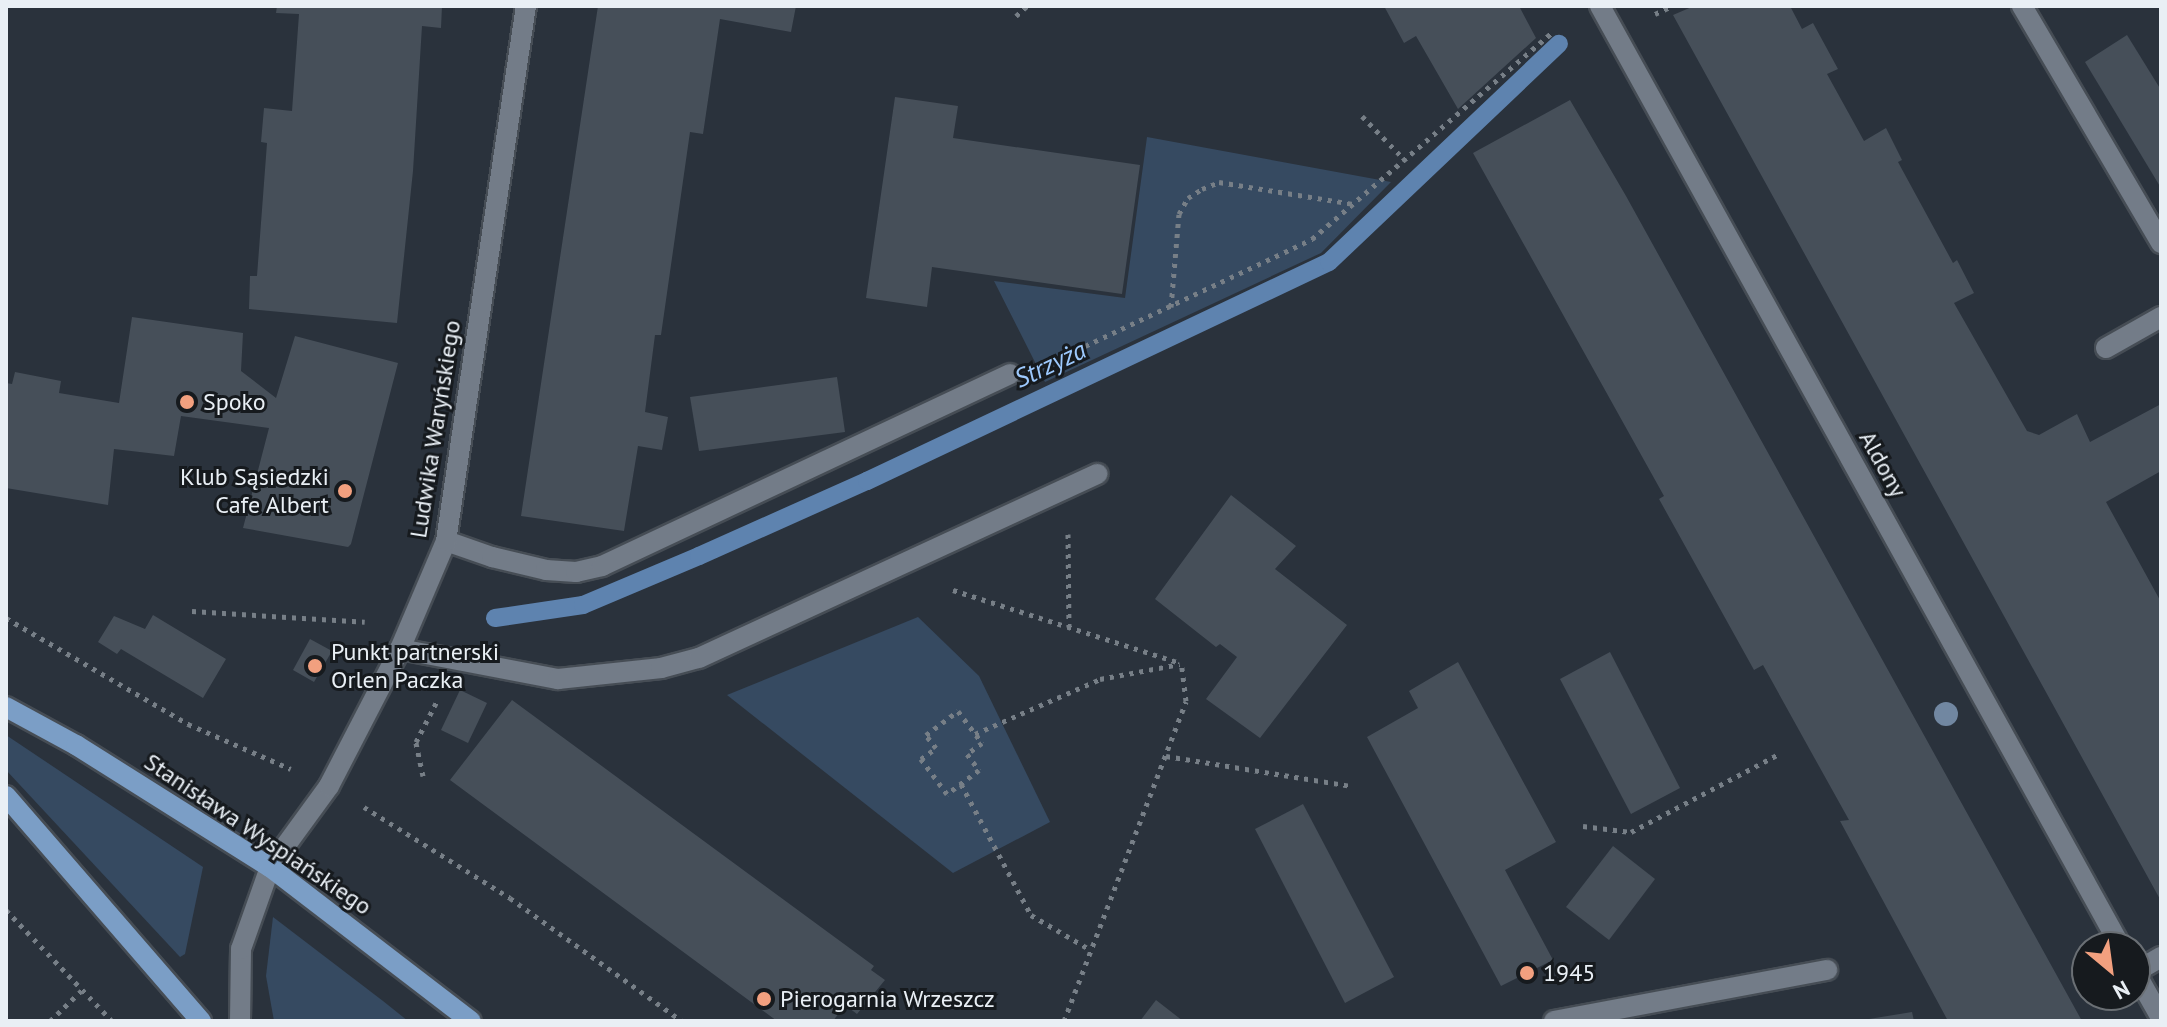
<!DOCTYPE html>
<html>
<head>
<meta charset="utf-8">
<style>
	body { margin:0 }
	#map { position:relative; width:2167px; height:1027px; overflow:hidden; background:#2a323c; font-family:"PT Sans",sans-serif }
	div>[style] { position:absolute }
	[style*='--x'] { left:calc(var(--x)*1px); top:calc(var(--y)*1px); width:calc(var(--w)*1px); rotate:calc(var(--a)*1deg) }
	.green>* { inset:0; background:#364a61 }
	.stream>* { height:18px; margin:-9px; padding:0 9px; transform-origin:9px; border-radius:9px; background:#5e83af }
	.building>* { inset:0; background:#464f59 }
	.path>* { height:5px; margin-top:-2.5px; transform-origin:0; background:repeating-linear-gradient(90deg,#777f87 0 4px,transparent 0 10px) }
	.roads { filter:drop-shadow(2px 0 #464d55) drop-shadow(-2px 0 #464d55) drop-shadow(0 2px #464d55) drop-shadow(0 -2px #464d55) }
	.minor>* { height:20px; margin:-10px; padding:0 10px; transform-origin:10px; border-radius:10px; background:#737c88 }
	.major>* { height:20px; margin:-10px; padding:0 10px; transform-origin:10px; border-radius:10px; background:#7b9ec6 }
	.trees>* { width:24px; height:24px; margin:-12px; border-radius:50%; background:#7187a1 }
	.dots>* { width:22px; height:22px; translate:-50% -50%; box-sizing:border-box; border:4px solid #161a1e; border-radius:50% }
	span { translate:-50% -50%; white-space:nowrap; text-align:center; line-height:1.15; -webkit-text-stroke:6px #161a1e; paint-order:stroke }
	.poi-label { font-size:24px; color:#e9eff5 }
	.left { translate:0 -50%; text-align:left }
	.right { translate:-100% -50%; text-align:right }
	.street-label { font-size:24px; color:#e9eff5 }
	.water-label { font-size:26px; color:#9dc9fd; font-style:italic }
	.frame { position:absolute; inset:0; border:8px solid #e9eff5; pointer-events:none }
	.north { position:absolute; left:2071px; top:931px; width:80px; height:80px; box-sizing:border-box; background:#161a1e; border:2px solid #6a6f74; border-radius:50%; rotate:151deg; font-size:22px; font-weight:700; line-height:32px; text-align:center; color:#e9eff5 }
	.north::after { content:''; display:block; margin:auto; width:28px; height:36px; background:#f2a07f; clip-path:polygon(50% 0,100% 100%,50% 72%,0 100%) }
</style>
</head>
<body>
<div id="map">
	<div class="green">
		<i style="clip-path:polygon(1147px 137px,1391px 182px,1321px 253px,1045px 382px,994px 281px,1125px 298px)"></i>
		<i style="clip-path:polygon(918px 617px,979px 676px,1050px 822px,953px 873px,727px 695px)"></i>
		<i style="clip-path:polygon(6px 735px,203px 867px,185px 954px,180px 957px,6px 770px)"></i>
		<i style="clip-path:polygon(273px 917px,383px 1001px,408px 1021px,274px 1021px,266px 976px)"></i>
	</div>
	<div class="stream">
		<i style="--x:495;--y:618;--w:89;--a:-8.4"></i>
		<i style="--x:583;--y:605;--w:126;--a:-22.9"></i>
		<i style="--x:699;--y:556;--w:184;--a:-24.1"></i>
		<i style="--x:867;--y:481;--w:511;--a:-25.36"></i>
		<i style="--x:1329;--y:262;--w:317;--a:-43.5"></i>
	</div>
	<div class="building">
		<i style="clip-path:polygon(277px 6px,442px 6px,441px 28px,422px 26px,413px 171px,397px 323px,249px 309px,250px 276px,257px 276px,267px 143px,261px 142px,264px 108px,292px 111px,299px 14px,276px 13px)"></i>
		<i style="clip-path:polygon(598px 6px,796px 6px,791px 32px,720px 19px,703px 134px,690px 132px,661px 335px,655px 335px,645px 412px,668px 417px,662px 450px,638px 446px,624px 531px,521px 516px)"></i>
		<i style="clip-path:polygon(1384px 6px,1519px 6px,1536px 38px,1458px 109px,1416px 36px,1404px 43px)"></i>
		<i style="clip-path:polygon(1694px 6px,1790px 6px,1802px 29px,1813px 23px,1838px 69px,1827px 74px,1864px 141px,1886px 128px,1902px 160px,1898px 162px,1953px 263px,1957px 260px,1974px 293px,1954px 303px,2027px 431px,2039px 435px,2077px 414px,2090px 442px,2161px 404px,2161px 471px,2106px 502px,2161px 602px,2161px 901px,1673px 15px)"></i>
		<i style="clip-path:polygon(2127px 35px,2161px 90px,2161px 188px,2085px 62px)"></i>
		<i style="clip-path:polygon(895px 97px,958px 106px,953px 138px,1140px 165px,1122px 294px,932px 267px,927px 307px,866px 298px)"></i>
		<i style="clip-path:polygon(1570px 100px,1626px 196px,2082px 1021px,1948px 1021px,1840px 821px,1849px 820px,1810px 750px,1763px 665px,1754px 670px,1659px 499px,1664px 496px,1473px 153px)"></i>
		<i style="clip-path:polygon(132px 317px,243px 333px,241px 371px,276px 398px,295px 336px,398px 363px,351px 544px,348px 547px,243px 528px,269px 428px,181px 416px,174px 456px,114px 449px,108px 505px,6px 488px,6px 383px,12px 384px,15px 372px,61px 381px,59px 393px,119px 403px)"></i>
		<i style="clip-path:polygon(837px 377px,845px 432px,699px 451px,690px 397px)"></i>
		<i style="clip-path:polygon(1231px 495px,1296px 546px,1275px 569px,1347px 625px,1260px 738px,1206px 699px,1237px 657px,1220px 644px,1216px 647px,1155px 599px)"></i>
		<i style="clip-path:polygon(153px 615px,226px 659px,203px 698px,121px 649px,117px 654px,98px 642px,114px 616px,145px 629px)"></i>
		<i style="clip-path:polygon(310px 639px,332px 651px,314px 682px,293px 670px)"></i>
		<i style="clip-path:polygon(1610px 652px,1680px 788px,1631px 814px,1560px 679px)"></i>
		<i style="clip-path:polygon(1458px 662px,1556px 842px,1505px 870px,1553px 960px,1501px 986px,1367px 737px,1418px 708px,1409px 691px)"></i>
		<i style="clip-path:polygon(460px 690px,487px 703px,468px 743px,441px 730px)"></i>
		<i style="clip-path:polygon(512px 700px,874px 966px,871px 970px,885px 980px,857px 1014px,845px 1005px,833px 1021px,777px 1021px,450px 780px)"></i>
		<i style="clip-path:polygon(1303px 804px,1394px 977px,1345px 1003px,1255px 829px)"></i>
		<i style="clip-path:polygon(1613px 846px,1655px 879px,1609px 940px,1566px 907px)"></i>
		<i style="clip-path:polygon(1156px 1000px,1183px 1021px,1140px 1021px)"></i>
		<i style="clip-path:polygon(1912px 1012px,1914px 1021px,1869px 1021px,1869px 1019px)"></i>
	</div>
	<div class="path">
		<i style="--x:1655;--y:14;--w:19;--a:-25"></i>
		<i style="--x:1016;--y:16;--w:15;--a:-42"></i>
		<i style="--x:1362;--y:116;--w:62;--a:45.7"></i>
		<i style="--x:1171;--y:307;--w:93;--a:-85.1"></i>
		<i style="--x:1179;--y:214;--w:18;--a:-61"></i>
		<i style="--x:1188;--y:198;--w:17;--a:-33"></i>
		<i style="--x:1202;--y:189;--w:18;--a:-22"></i>
		<i style="--x:1219;--y:182;--w:137;--a:9.3"></i>
		<i style="--x:1049;--y:363;--w:291;--a:-25.2"></i>
		<i style="--x:1312;--y:239;--w:319;--a:-40.7"></i>
		<i style="--x:1068;--y:534;--w:93;--a:89.4"></i>
		<i style="--x:953;--y:590;--w:239;--a:17.8"></i>
		<i style="--x:192;--y:611;--w:173;--a:3.6"></i>
		<i style="--x:6;--y:618;--w:211;--a:30.2"></i>
		<i style="--x:188;--y:724;--w:112;--a:23.6"></i>
		<i style="--x:958;--y:711;--w:40;--a:53"></i>
		<i style="--x:982;--y:743;--w:19;--a:144"></i>
		<i style="--x:967;--y:754;--w:20;--a:53"></i>
		<i style="--x:979;--y:770;--w:40;--a:143"></i>
		<i style="--x:947;--y:794;--w:44;--a:-126.6"></i>
		<i style="--x:921;--y:759;--w:19;--a:-36"></i>
		<i style="--x:936;--y:748;--w:16;--a:-128"></i>
		<i style="--x:926;--y:735;--w:40;--a:-37"></i>
		<i style="--x:975;--y:734;--w:137;--a:-23.7"></i>
		<i style="--x:1100;--y:679;--w:81;--a:-10.6"></i>
		<i style="--x:1166;--y:756;--w:187;--a:9.2"></i>
		<i style="--x:423;--y:776;--w:35;--a:-102"></i>
		<i style="--x:416;--y:742;--w:48;--a:-62.9"></i>
		<i style="--x:961;--y:784;--w:149;--a:61.9"></i>
		<i style="--x:1031;--y:915;--w:69;--a:30.3"></i>
		<i style="--x:364;--y:807;--w:172;--a:31.9"></i>
		<i style="--x:510;--y:898;--w:211;--a:35.6"></i>
		<i style="--x:1583;--y:826;--w:48;--a:7.1"></i>
		<i style="--x:1631;--y:832;--w:165;--a:-27.8"></i>
		<i style="--x:6;--y:910;--w:153;--a:46.3"></i>
		<i style="--x:50;--y:1021;--w:45;--a:-44.1"></i>
		<i style="--x:1064;--y:1021;--w:342;--a:-69.1"></i>
		<i style="--x:1186;--y:701;--w:38;--a:-97"></i>
	</div>
	<div class="roads">
		<div class="minor">
			<i style="--x:1600;--y:6;--w:1076;--a:61.03"></i>
			<i style="--x:2022;--y:6;--w:275;--a:59.6"></i>
			<i style="--x:2106;--y:348;--w:63;--a:-29.4"></i>
			<i style="--x:446;--y:541;--w:49;--a:19.2"></i>
			<i style="--x:492;--y:557;--w:56;--a:13.5"></i>
			<i style="--x:546;--y:570;--w:30;--a:4"></i>
			<i style="--x:576;--y:572;--w:27;--a:-13"></i>
			<i style="--x:602;--y:566;--w:451;--a:-25.2"></i>
			<i style="--x:400;--y:649;--w:161;--a:10.8"></i>
			<i style="--x:558;--y:679;--w:104;--a:-6.1"></i>
			<i style="--x:661;--y:668;--w:39;--a:-15"></i>
			<i style="--x:699;--y:658;--w:439;--a:-24.8"></i>
			<i style="--x:2135;--y:972;--w:53;--a:60.5"></i>
			<i style="--x:2135;--y:972;--w:30;--a:-30"></i>
			<i style="--x:240;--y:1021;--w:72;--a:-89.2"></i>
			<i style="--x:241;--y:949;--w:87;--a:-70.5"></i>
			<i style="--x:270;--y:867;--w:100;--a:-53.9"></i>
			<i style="--x:329;--y:786;--w:154;--a:-62.6"></i>
			<i style="--x:400;--y:649;--w:117;--a:-66.9"></i>
			<i style="--x:446;--y:541;--w:541;--a:-81.5"></i>
			<i style="--x:1554;--y:1021;--w:278;--a:-10.6"></i>
		</div>
		<div class="major">
			<i style="--x:6;--y:707;--w:80;--a:28.5"></i>
			<i style="--x:76;--y:745;--w:229;--a:32.2"></i>
			<i style="--x:270;--y:867;--w:253;--a:37.5"></i>
			<i style="--x:6;--y:796;--w:298;--a:49.1"></i>
		</div>
	</div>
	<div class="trees">
		<i style="left:1946px;top:714px"></i>
	</div>
	<div class="dots">
		<i style="left:187px;top:402px;background:#f2a07f"></i>
		<i style="left:345px;top:491px;background:#f2a07f"></i>
		<i style="left:315px;top:666px;background:#f2a07f"></i>
		<i style="left:1527px;top:973px;background:#f2a07f"></i>
		<i style="left:764px;top:999px;background:#f2a07f"></i>
	</div>
	<div class="poi-label">
		<span class="left" style="left:203px;top:402px">Spoko</span>
		<span class="right" style="left:329px;top:491px">Klub Sąsiedzki<br>Cafe Albert</span>
		<span class="left" style="left:331px;top:666px">Punkt partnerski<br>Orlen Paczka</span>
		<span class="left" style="left:1543px;top:973px">1945</span>
		<span class="left" style="left:780px;top:999px">Pierogarnia Wrzeszcz</span>
	</div>
	<div class="street-label">
		<span style="left:435px;top:429px;rotate:-81deg">Ludwika Waryńskiego</span>
		<span style="left:1883px;top:464px;rotate:61deg">Aldony</span>
		<span style="left:258px;top:834px;rotate:34deg">Stanisława Wyspiańskiego</span>
	</div>
	<div class="water-label">
		<span style="left:1050px;top:364px;rotate:-25deg">Strzyża</span>
	</div>
	<div class="frame"></div>
	<div class="north">N</div>
</div>
</body>
</html>
